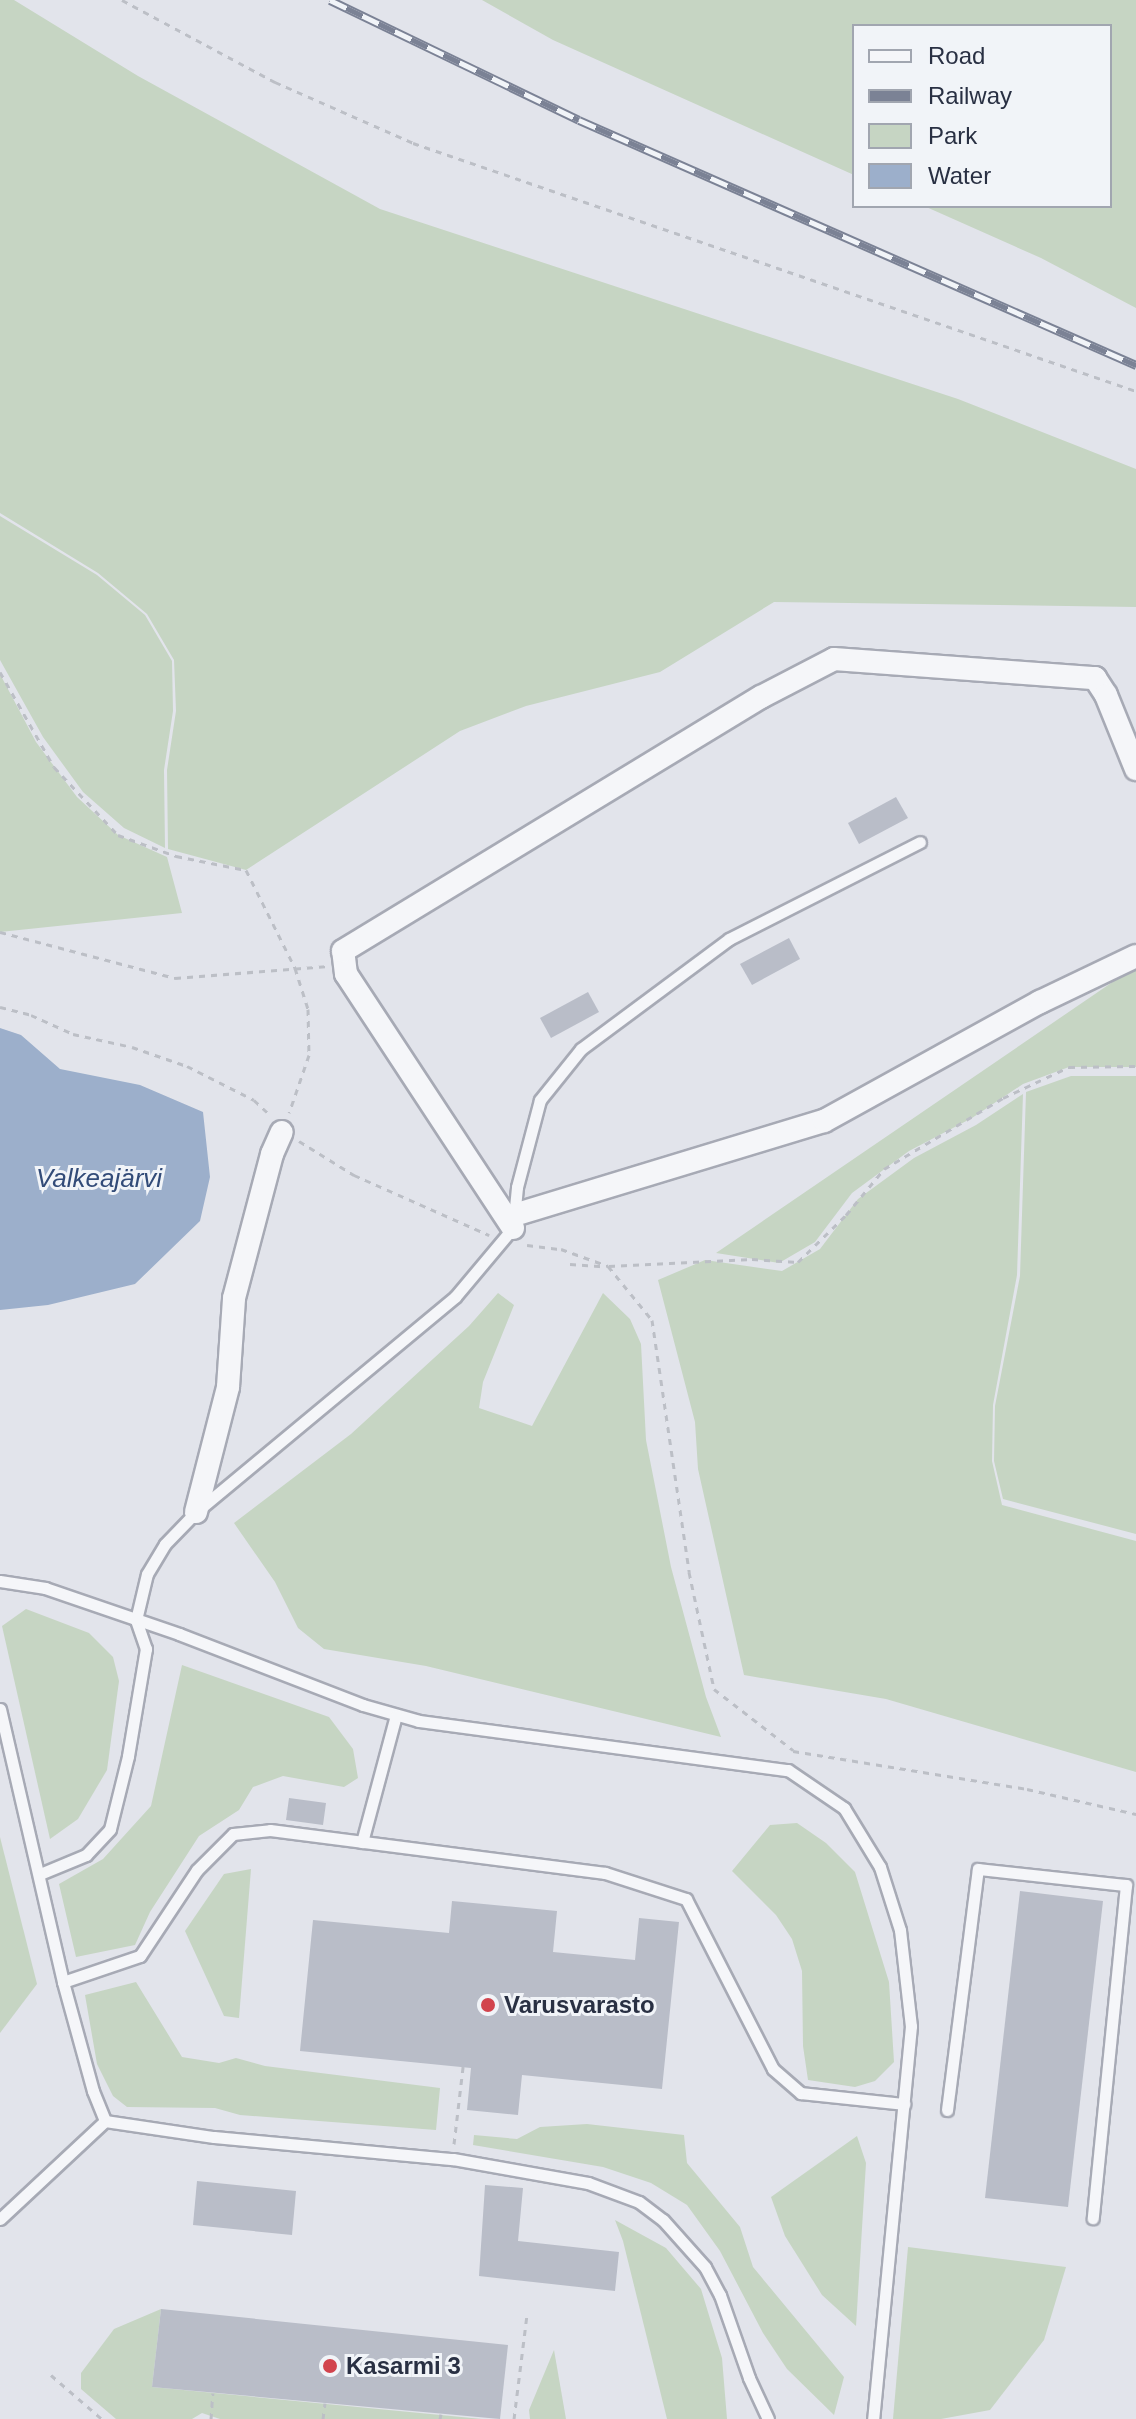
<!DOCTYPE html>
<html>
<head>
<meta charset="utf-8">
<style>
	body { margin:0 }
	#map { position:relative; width:1136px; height:2419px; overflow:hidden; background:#e2e4eb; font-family:Arial,sans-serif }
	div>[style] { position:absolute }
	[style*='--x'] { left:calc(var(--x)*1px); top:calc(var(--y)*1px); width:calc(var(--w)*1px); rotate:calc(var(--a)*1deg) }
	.green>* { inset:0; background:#c6d5c3 }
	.water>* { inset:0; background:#9cafcb }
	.building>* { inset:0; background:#b9bdc8 }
	.path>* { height:3px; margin-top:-1.5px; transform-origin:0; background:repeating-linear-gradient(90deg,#bcbfc6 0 6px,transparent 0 12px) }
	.roads { filter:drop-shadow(2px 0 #a7aab5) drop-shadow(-2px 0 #a7aab5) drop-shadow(0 2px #a7aab5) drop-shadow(0 -2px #a7aab5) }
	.service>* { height:11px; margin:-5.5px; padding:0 5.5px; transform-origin:5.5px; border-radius:5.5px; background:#f5f6f9 }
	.minor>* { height:22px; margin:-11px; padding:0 11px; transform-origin:11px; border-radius:11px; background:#f5f6f9 }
	.rail>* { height:9px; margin-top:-4.5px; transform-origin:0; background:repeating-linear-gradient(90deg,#f1f4f8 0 18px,#7b8295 0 36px); box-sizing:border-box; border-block:2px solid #7b8295 }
	.dots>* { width:22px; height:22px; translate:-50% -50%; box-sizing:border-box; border:4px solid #f1f4f8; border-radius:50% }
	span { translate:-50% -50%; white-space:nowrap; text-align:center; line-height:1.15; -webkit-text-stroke:6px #f1f4f8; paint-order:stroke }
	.poi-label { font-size:24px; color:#293043; font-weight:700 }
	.left { translate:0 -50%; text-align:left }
	.water-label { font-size:26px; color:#324b78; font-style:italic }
	.legend { position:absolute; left:852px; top:24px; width:260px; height:184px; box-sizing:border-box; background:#f1f4f8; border:2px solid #a1a6b0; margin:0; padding:10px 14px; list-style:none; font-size:24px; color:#293043 }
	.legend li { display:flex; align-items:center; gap:16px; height:40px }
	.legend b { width:40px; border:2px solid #a1a6b0 }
</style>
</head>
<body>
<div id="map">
	<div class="green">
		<i style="clip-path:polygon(0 0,14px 0,138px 76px,380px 209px,958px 399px,1136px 469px,1136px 607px,774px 602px,660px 672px,526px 706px,460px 731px,246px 870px,168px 849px,167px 770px,176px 711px,174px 660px,147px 614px,98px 573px,0 513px)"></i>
		<i style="clip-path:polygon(482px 0,1136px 0,1136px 308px,1041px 258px,924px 206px,1110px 206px,1110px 26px,854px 26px,854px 175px,553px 40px)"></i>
		<i style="clip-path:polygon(0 516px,97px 575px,145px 615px,172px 661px,173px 711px,164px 770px,165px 848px,124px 828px,83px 792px,43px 737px,0 660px)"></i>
		<i style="clip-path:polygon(0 674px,36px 742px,77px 797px,118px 835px,167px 857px,182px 913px,0 932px)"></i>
		<i style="clip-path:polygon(1136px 966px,1136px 1067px,1069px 1067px,1023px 1084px,972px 1118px,909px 1151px,852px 1193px,815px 1242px,779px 1263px,716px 1253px)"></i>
		<i style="clip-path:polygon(1071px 1076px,1136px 1076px,1136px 1534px,1003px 1499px,994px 1461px,995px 1406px,1020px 1276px,1026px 1092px)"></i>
		<i style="clip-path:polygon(1023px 1094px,1017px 1275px,993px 1405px,992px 1461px,1002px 1505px,1136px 1541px,1136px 1772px,886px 1699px,744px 1675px,698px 1469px,695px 1422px,658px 1280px,705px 1260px,782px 1271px,820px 1249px,858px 1199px,914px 1158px,976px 1125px)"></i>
		<i style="clip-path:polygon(498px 1293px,514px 1305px,483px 1382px,479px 1408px,532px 1426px,603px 1293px,630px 1319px,641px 1344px,646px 1440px,671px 1567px,706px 1697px,721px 1737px,426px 1666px,324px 1649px,298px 1628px,275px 1582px,234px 1523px,351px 1434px,469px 1326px)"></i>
		<i style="clip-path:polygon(26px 1609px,89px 1633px,113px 1657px,119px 1681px,107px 1770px,78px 1819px,50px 1839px,2px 1626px)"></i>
		<i style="clip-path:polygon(182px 1665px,329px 1717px,353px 1749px,358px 1778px,344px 1787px,283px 1776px,253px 1787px,239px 1810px,199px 1836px,150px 1912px,135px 1945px,76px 1957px,59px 1884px,103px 1859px,151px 1806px)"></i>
		<i style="clip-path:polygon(797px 1823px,826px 1843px,855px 1872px,889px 1982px,894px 2062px,875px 2081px,855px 2087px,808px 2080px,803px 2046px,802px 1971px,792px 1939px,776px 1915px,732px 1871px,770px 1825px)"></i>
		<i style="clip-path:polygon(0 1837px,37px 1984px,0 2033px)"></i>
		<i style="clip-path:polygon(251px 1869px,239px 2018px,224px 2016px,185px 1931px,224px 1874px)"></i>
		<i style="clip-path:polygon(136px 1982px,182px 2057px,219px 2063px,236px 2058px,265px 2066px,440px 2088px,436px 2130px,240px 2115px,215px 2108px,127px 2107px,113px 2096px,97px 2064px,85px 1995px)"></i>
		<i style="clip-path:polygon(587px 2124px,684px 2135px,687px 2163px,740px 2227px,753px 2267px,844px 2377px,834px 2415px,787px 2369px,763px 2333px,720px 2251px,687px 2205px,651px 2183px,603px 2167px,473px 2145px,474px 2135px,517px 2139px,540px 2127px)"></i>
		<i style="clip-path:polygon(857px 2136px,866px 2163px,856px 2326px,822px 2295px,785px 2236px,771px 2197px)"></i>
		<i style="clip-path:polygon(615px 2220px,666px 2248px,701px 2289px,722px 2358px,727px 2419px,667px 2419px,623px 2241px)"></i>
		<i style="clip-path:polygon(908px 2247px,1066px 2267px,1044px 2340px,990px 2410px,941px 2419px,893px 2419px)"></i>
		<i style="clip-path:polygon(161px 2309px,152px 2387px,482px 2419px,220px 2419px,202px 2413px,192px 2419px,116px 2419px,81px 2389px,81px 2373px,114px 2329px)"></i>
		<i style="clip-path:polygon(554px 2350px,566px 2419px,530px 2419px,529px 2410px)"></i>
	</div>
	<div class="water">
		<i style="clip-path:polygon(0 1028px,21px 1035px,60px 1069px,140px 1085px,203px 1112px,210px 1177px,200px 1221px,135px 1284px,48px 1305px,0 1310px)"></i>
	</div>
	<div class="building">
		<i style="clip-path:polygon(896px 797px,908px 818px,859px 844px,848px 823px)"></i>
		<i style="clip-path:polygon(789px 938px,800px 959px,752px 985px,740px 964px)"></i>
		<i style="clip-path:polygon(588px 992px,599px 1012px,551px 1038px,540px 1018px)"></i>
		<i style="clip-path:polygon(289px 1798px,326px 1803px,323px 1825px,286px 1820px)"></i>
		<i style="clip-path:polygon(1020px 1891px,1103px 1901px,1068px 2207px,985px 2198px)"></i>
		<i style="clip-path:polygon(452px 1901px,557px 1911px,553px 1952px,635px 1960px,639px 1918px,679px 1922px,662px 2089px,522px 2075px,518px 2115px,467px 2110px,471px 2068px,300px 2051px,313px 1920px,449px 1933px)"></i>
		<i style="clip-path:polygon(197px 2181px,296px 2191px,292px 2235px,193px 2225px)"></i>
		<i style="clip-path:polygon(485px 2185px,523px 2188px,518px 2241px,619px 2252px,615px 2291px,479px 2276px)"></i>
		<i style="clip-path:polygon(161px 2309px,508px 2345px,500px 2419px,152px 2387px)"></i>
	</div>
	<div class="path">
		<i style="--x:122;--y:0;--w:174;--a:28.2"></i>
		<i style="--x:275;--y:82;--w:151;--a:23.8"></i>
		<i style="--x:413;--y:143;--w:764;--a:18.93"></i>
		<i style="--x:0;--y:672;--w:109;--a:60.4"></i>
		<i style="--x:54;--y:767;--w:93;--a:46.7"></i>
		<i style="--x:118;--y:835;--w:62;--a:19.9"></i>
		<i style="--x:176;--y:856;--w:71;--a:11.3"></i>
		<i style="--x:246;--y:870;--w:110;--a:63.4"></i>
		<i style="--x:295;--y:968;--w:43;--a:72.4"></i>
		<i style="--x:308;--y:1009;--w:46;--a:88.8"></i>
		<i style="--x:309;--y:1055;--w:61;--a:109"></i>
		<i style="--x:0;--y:932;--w:181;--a:14.7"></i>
		<i style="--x:175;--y:978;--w:151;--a:-4.5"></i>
		<i style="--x:0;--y:1007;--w:32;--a:14"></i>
		<i style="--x:31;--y:1015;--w:46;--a:24.3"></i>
		<i style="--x:73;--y:1034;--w:60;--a:12.4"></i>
		<i style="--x:132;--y:1047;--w:58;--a:19.1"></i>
		<i style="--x:187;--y:1066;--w:75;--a:26.9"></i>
		<i style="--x:254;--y:1100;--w:22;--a:43"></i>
		<i style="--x:299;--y:1141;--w:65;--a:31.7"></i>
		<i style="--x:354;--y:1175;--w:148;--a:24"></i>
		<i style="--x:527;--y:1245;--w:34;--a:7"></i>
		<i style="--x:561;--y:1249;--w:50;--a:19.9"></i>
		<i style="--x:608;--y:1266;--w:70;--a:50.8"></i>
		<i style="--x:652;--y:1320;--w:255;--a:81.6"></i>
		<i style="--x:689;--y:1572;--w:120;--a:77.9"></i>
		<i style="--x:714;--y:1689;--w:100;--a:37.7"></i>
		<i style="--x:570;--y:1264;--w:32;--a:4"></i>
		<i style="--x:609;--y:1266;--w:143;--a:-2.8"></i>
		<i style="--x:752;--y:1259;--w:46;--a:3.7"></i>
		<i style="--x:798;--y:1262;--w:67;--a:-44.4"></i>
		<i style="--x:846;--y:1215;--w:60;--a:-50.4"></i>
		<i style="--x:884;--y:1169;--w:139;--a:-30.8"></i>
		<i style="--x:1003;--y:1098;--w:73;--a:-25.2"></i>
		<i style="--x:1069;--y:1067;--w:67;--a:-0.9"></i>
		<i style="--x:793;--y:1751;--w:237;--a:9.2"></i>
		<i style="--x:1027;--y:1789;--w:112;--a:12.9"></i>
		<i style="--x:454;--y:2144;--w:78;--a:-83.3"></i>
		<i style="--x:51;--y:2375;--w:67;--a:40.8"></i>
		<i style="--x:211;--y:2419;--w:26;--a:-86"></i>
		<i style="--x:323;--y:2419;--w:16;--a:-83"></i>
		<i style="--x:440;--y:2419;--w:5;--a:-79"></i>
		<i style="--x:514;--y:2419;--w:105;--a:-82.9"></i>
	</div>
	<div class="roads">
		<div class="service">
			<i style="--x:0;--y:1581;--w:46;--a:8.8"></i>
			<i style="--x:45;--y:1588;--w:142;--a:18.9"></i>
			<i style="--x:179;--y:1634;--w:197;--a:21.1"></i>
			<i style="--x:363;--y:1705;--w:58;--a:15.9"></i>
			<i style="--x:419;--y:1721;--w:372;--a:7.6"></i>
			<i style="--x:788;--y:1770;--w:68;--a:34.2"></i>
			<i style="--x:844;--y:1808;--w:69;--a:58.6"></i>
			<i style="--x:880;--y:1867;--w:66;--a:72.4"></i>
			<i style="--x:900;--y:1930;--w:97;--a:83.5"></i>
			<i style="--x:911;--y:2026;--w:395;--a:95.5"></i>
			<i style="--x:0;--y:1709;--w:280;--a:77"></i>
			<i style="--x:63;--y:1982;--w:113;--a:74.6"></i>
			<i style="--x:93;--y:2091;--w:32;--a:68"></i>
			<i style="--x:362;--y:1842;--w:131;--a:-75"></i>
			<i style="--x:40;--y:1874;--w:50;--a:-22.4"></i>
			<i style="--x:86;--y:1855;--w:35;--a:-47"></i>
			<i style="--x:110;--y:1829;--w:75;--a:-76.1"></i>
			<i style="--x:128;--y:1756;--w:109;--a:-80.5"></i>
			<i style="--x:146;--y:1649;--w:31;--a:-109"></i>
			<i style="--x:136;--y:1620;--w:47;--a:-76.6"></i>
			<i style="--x:147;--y:1574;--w:35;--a:-59"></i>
			<i style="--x:165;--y:1544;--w:45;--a:-45.9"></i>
			<i style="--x:196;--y:1512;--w:337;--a:-39.7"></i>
			<i style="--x:455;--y:1297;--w:90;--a:-50"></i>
			<i style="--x:513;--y:1228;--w:41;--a:-84.4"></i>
			<i style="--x:517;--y:1187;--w:90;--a:-75.2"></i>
			<i style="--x:540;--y:1100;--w:65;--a:-51.2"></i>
			<i style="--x:581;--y:1049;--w:184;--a:-36.6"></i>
			<i style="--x:729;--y:939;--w:214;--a:-26.9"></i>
			<i style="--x:63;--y:1982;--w:81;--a:-18.7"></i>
			<i style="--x:140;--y:1956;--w:103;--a:-56.5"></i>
			<i style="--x:197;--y:1870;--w:51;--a:-45"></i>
			<i style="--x:233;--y:1834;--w:37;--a:-6"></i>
			<i style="--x:270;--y:1830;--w:338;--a:7.3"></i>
			<i style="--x:605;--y:1873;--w:85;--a:17.8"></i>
			<i style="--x:686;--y:1899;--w:191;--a:62.9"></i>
			<i style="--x:773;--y:2069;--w:37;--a:41"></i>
			<i style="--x:801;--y:2093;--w:104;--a:6.1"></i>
			<i style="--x:947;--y:2110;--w:243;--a:-82.7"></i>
			<i style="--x:978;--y:1869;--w:149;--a:6.2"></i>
			<i style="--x:1126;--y:1885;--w:335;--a:95.7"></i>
			<i style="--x:0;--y:2219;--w:144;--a:-43"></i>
			<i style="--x:105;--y:2121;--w:110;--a:8.4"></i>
			<i style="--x:214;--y:2137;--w:240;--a:5.3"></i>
			<i style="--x:453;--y:2159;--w:137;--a:10.1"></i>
			<i style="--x:588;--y:2183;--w:54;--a:20.4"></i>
			<i style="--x:639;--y:2202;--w:30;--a:37"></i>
			<i style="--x:663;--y:2220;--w:63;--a:48.2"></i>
			<i style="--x:705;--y:2267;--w:32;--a:62"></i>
			<i style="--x:720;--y:2295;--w:88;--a:70.7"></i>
			<i style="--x:749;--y:2378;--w:45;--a:65.1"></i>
		</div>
		<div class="minor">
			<i style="--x:514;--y:1215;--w:324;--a:-16.9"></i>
			<i style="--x:824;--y:1121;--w:247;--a:-28.9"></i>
			<i style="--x:1040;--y:1002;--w:106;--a:-25.6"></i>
			<i style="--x:513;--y:1228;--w:304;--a:-123.3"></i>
			<i style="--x:346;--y:974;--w:23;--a:-97"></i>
			<i style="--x:343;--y:951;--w:489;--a:-31.3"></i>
			<i style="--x:761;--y:697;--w:82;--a:-27.5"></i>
			<i style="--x:834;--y:659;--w:262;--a:4.2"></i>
			<i style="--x:1095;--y:678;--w:20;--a:57"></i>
			<i style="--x:1106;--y:695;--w:80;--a:67.9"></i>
			<i style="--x:196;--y:1512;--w:129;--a:-75.6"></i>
			<i style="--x:228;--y:1387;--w:89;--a:-86.1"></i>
			<i style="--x:234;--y:1298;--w:149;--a:-75.2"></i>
			<i style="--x:272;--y:1154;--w:24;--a:-66"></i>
		</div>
	</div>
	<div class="rail">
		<i style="--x:330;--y:0;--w:276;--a:25.7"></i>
		<i style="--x:579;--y:120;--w:609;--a:23.74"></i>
	</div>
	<div class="dots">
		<i style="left:488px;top:2005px;background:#d2444d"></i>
		<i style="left:330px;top:2366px;background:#d2444d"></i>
	</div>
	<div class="poi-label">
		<span class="left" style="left:504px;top:2005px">Varusvarasto</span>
		<span class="left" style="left:346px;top:2366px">Kasarmi 3</span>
	</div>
	<div class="water-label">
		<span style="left:99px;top:1179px">Valkeajärvi</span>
	</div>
	<ul class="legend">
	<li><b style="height:10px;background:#f5f6f9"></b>Road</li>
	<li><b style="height:10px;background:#7b8295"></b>Railway</li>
	<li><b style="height:22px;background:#c6d5c3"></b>Park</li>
	<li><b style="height:22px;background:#9cafcb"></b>Water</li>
	</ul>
</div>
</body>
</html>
